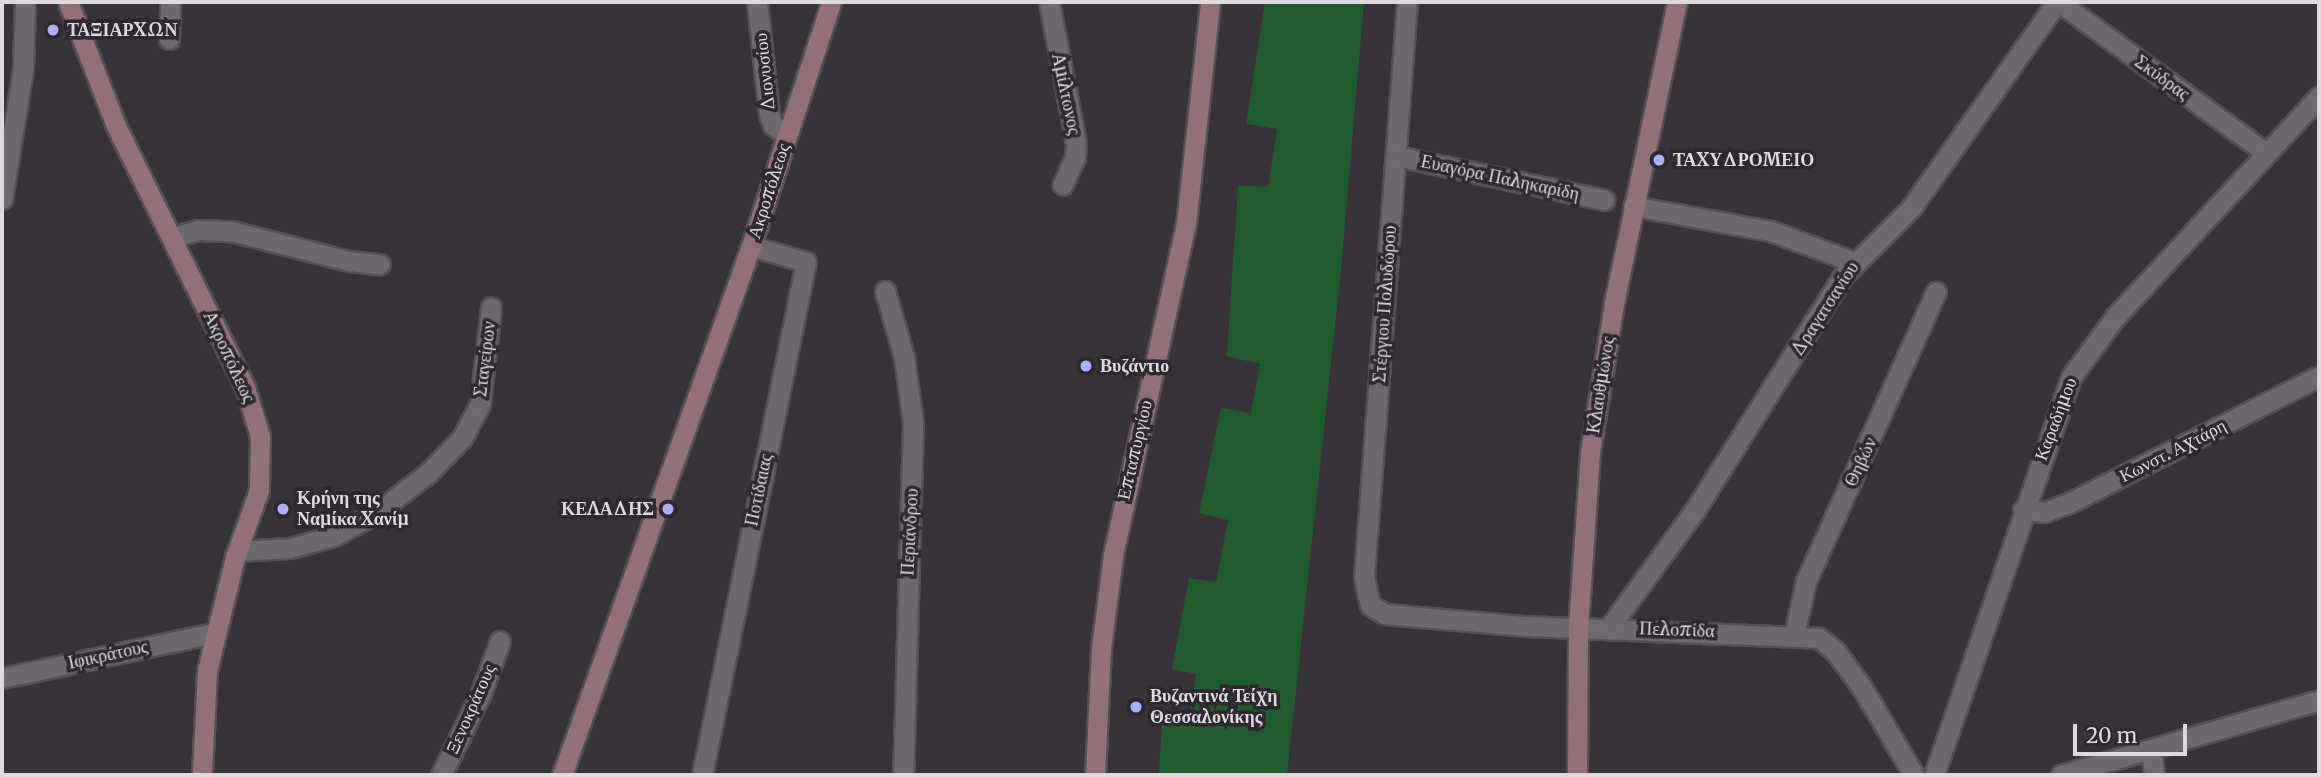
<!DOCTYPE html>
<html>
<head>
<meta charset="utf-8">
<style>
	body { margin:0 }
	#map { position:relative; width:2321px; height:777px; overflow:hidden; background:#383339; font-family:Merriweather,serif }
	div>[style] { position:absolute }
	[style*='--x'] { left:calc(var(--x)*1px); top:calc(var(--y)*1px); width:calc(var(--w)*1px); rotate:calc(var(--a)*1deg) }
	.green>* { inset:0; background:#205c2d }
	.roads { filter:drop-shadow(2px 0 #545055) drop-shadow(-2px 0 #545055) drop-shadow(0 2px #545055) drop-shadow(0 -2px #545055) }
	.minor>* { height:19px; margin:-9.5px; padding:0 9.5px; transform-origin:9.5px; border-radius:9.5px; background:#6e696f }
	.secondary>* { height:19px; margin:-9.5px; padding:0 9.5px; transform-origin:9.5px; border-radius:9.5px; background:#927078 }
	.dots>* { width:19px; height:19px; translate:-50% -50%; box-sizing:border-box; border:4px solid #2e292f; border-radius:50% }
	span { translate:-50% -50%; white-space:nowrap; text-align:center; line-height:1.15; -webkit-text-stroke:7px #2e292f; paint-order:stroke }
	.poi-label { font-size:18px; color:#dddade; font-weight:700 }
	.left { translate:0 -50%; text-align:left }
	.right { translate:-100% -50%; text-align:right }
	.street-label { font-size:18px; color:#dddade }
	.frame { position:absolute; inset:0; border:4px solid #dddade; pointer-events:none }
	.scale { position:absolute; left:2073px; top:724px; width:114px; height:32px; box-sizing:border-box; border:4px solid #dddade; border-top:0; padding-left:9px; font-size:21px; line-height:24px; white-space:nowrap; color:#dddade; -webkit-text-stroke:5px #2e292f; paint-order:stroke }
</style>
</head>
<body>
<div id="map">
	<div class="green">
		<i style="clip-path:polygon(1265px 2px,1364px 2px,1341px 270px,1287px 775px,1159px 775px,1162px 722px,1188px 725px,1196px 674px,1172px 669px,1189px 578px,1216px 582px,1228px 520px,1199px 513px,1221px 408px,1251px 413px,1260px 364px,1227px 356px,1238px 185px,1268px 187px,1277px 129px,1246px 124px)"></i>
	</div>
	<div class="roads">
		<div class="minor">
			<i style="--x:757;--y:2;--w:114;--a:83.9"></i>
			<i style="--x:769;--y:115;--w:11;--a:68"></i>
			<i style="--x:773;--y:125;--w:17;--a:33"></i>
			<i style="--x:1049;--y:2;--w:144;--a:79.2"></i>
			<i style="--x:1076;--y:143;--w:14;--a:94"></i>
			<i style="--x:1075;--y:157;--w:30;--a:114"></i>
			<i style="--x:1407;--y:2;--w:577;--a:94.28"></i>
			<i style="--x:1364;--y:577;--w:29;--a:78"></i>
			<i style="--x:1370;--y:605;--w:17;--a:31"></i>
			<i style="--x:1385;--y:614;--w:142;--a:4.9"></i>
			<i style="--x:1526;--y:626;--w:293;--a:2.3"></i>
			<i style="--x:1819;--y:638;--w:21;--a:39"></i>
			<i style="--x:1835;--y:651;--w:44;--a:53.4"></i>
			<i style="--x:1861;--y:686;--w:104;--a:59.2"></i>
			<i style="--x:2059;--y:2;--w:256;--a:36.1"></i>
			<i style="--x:169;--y:39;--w:37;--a:-88"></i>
			<i style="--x:1396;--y:156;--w:213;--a:11.9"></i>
			<i style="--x:2;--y:199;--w:132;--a:-80.8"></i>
			<i style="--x:23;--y:69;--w:67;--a:-88.3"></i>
			<i style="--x:1633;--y:206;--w:140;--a:10.3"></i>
			<i style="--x:1771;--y:231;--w:89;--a:20.5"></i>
			<i style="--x:172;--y:237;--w:27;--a:-15"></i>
			<i style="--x:198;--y:230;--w:33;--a:2"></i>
			<i style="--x:231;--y:231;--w:122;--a:14.3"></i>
			<i style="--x:349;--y:261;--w:31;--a:6"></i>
			<i style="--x:885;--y:291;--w:69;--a:73.9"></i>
			<i style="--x:904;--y:357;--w:67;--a:82.2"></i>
			<i style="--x:913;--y:423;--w:352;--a:91.6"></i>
			<i style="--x:2023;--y:510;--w:22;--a:5"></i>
			<i style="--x:2045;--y:512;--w:26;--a:-21"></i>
			<i style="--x:2069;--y:503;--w:280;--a:-26.9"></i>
			<i style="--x:237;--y:551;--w:53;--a:-3.2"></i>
			<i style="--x:290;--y:548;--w:46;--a:-15.3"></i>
			<i style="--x:334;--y:536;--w:48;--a:-28.7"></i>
			<i style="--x:376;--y:513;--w:66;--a:-37.6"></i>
			<i style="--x:428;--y:473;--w:49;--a:-45.8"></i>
			<i style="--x:462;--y:438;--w:38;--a:-62"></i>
			<i style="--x:480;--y:404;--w:97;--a:-83.5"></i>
			<i style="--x:1609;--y:628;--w:146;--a:-53.9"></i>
			<i style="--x:1695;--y:510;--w:277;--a:-57.7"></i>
			<i style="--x:1843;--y:276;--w:96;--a:-45"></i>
			<i style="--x:1911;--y:208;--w:252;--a:-54.7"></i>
			<i style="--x:1794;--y:635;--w:55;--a:-77.5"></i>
			<i style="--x:1806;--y:581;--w:317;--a:-65.8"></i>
			<i style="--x:2;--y:678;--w:217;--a:-12"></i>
			<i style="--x:2151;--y:750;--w:25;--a:83"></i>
			<i style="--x:441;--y:775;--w:91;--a:-64"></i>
			<i style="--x:481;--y:693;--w:55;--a:-69.9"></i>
			<i style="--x:702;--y:775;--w:523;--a:-78.54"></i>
			<i style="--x:806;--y:262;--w:57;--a:-163.8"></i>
			<i style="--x:1934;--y:775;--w:421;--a:-71"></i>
			<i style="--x:2071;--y:377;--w:76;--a:-53.6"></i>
			<i style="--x:2116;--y:316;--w:299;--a:-47.2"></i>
			<i style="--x:2061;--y:775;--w:269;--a:-16.2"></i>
		</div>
		<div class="secondary">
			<i style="--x:68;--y:2;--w:133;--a:68.8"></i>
			<i style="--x:116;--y:126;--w:291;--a:63.7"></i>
			<i style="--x:245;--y:387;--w:51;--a:73"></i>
			<i style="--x:260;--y:436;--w:54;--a:91.1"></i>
			<i style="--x:259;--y:490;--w:71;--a:109.7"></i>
			<i style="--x:235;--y:557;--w:117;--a:103.8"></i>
			<i style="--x:207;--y:671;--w:104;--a:92.8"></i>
			<i style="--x:562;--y:775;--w:562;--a:-70.34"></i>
			<i style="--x:751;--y:246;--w:257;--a:-71.8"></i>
			<i style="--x:1095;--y:775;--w:127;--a:-87.3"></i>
			<i style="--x:1101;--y:648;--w:94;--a:-82.6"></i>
			<i style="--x:1113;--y:555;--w:339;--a:-77.6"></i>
			<i style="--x:1186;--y:224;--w:223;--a:-83.8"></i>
			<i style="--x:1577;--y:775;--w:147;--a:-89.6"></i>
			<i style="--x:1578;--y:628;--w:176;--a:-86.1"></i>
			<i style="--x:1590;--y:452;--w:151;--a:-80.8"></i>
			<i style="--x:1614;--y:303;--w:308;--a:-78.2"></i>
		</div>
	</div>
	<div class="dots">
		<i style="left:53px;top:30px;background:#aab0fc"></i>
		<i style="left:1659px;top:160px;background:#aab0fc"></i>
		<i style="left:1086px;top:366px;background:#aab0fc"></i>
		<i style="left:283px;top:509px;background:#aab0fc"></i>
		<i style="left:668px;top:509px;background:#aab0fc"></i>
		<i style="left:1136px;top:707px;background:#aab0fc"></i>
	</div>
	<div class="poi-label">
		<span class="left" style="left:67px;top:30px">ΤΑΞΙΑΡΧΩΝ</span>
		<span class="left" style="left:1673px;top:160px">ΤΑΧΥΔΡΟΜΕΙΟ</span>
		<span class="left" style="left:1100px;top:366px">Βυζάντιο</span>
		<span class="left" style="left:297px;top:509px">Κρήνη της<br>Ναμίκα Χανίμ</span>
		<span class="right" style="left:654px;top:509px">ΚΕΛΑΔΗΣ</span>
		<span class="left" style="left:1150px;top:707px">Βυζαντινά Τείχη<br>Θεσσαλονίκης</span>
	</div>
	<div class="street-label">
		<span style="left:765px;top:72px;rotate:-96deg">Διονυσίου</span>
		<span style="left:2162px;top:78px;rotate:36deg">Σκύδρας</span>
		<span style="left:1066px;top:94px;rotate:78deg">Αμίλτωνος</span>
		<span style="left:1500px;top:178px;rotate:12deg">Ευαγόρα Παληκαρίδη</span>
		<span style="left:769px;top:191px;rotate:-72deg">Ακροπόλεως</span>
		<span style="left:1385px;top:304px;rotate:-86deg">Στέργιου Πολυδώρου</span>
		<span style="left:1825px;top:309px;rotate:-57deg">Δραγατσανίου</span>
		<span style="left:229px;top:357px;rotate:65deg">Ακροπόλεως</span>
		<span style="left:485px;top:359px;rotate:-83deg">Σταγείρων</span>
		<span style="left:1601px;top:385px;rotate:-81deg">Κλαυθμώνος</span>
		<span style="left:2056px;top:419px;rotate:-69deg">Καραδήμου</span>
		<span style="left:1135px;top:450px;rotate:-77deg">Επταπυργίου</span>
		<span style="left:2173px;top:451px;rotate:-27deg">Κωνστ. Αχτάρη</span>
		<span style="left:1861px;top:462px;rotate:-65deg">Θηβών</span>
		<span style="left:759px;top:490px;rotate:-78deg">Ποτίδαιας</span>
		<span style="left:910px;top:532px;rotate:-87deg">Περιάνδρου</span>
		<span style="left:1677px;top:630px;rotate:2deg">Πελοπίδα</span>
		<span style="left:108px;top:655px;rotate:-12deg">Ιφικράτους</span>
		<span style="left:471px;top:709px;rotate:-66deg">Ξενοκράτους</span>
	</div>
	<div class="frame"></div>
	<div class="scale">20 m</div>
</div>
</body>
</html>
